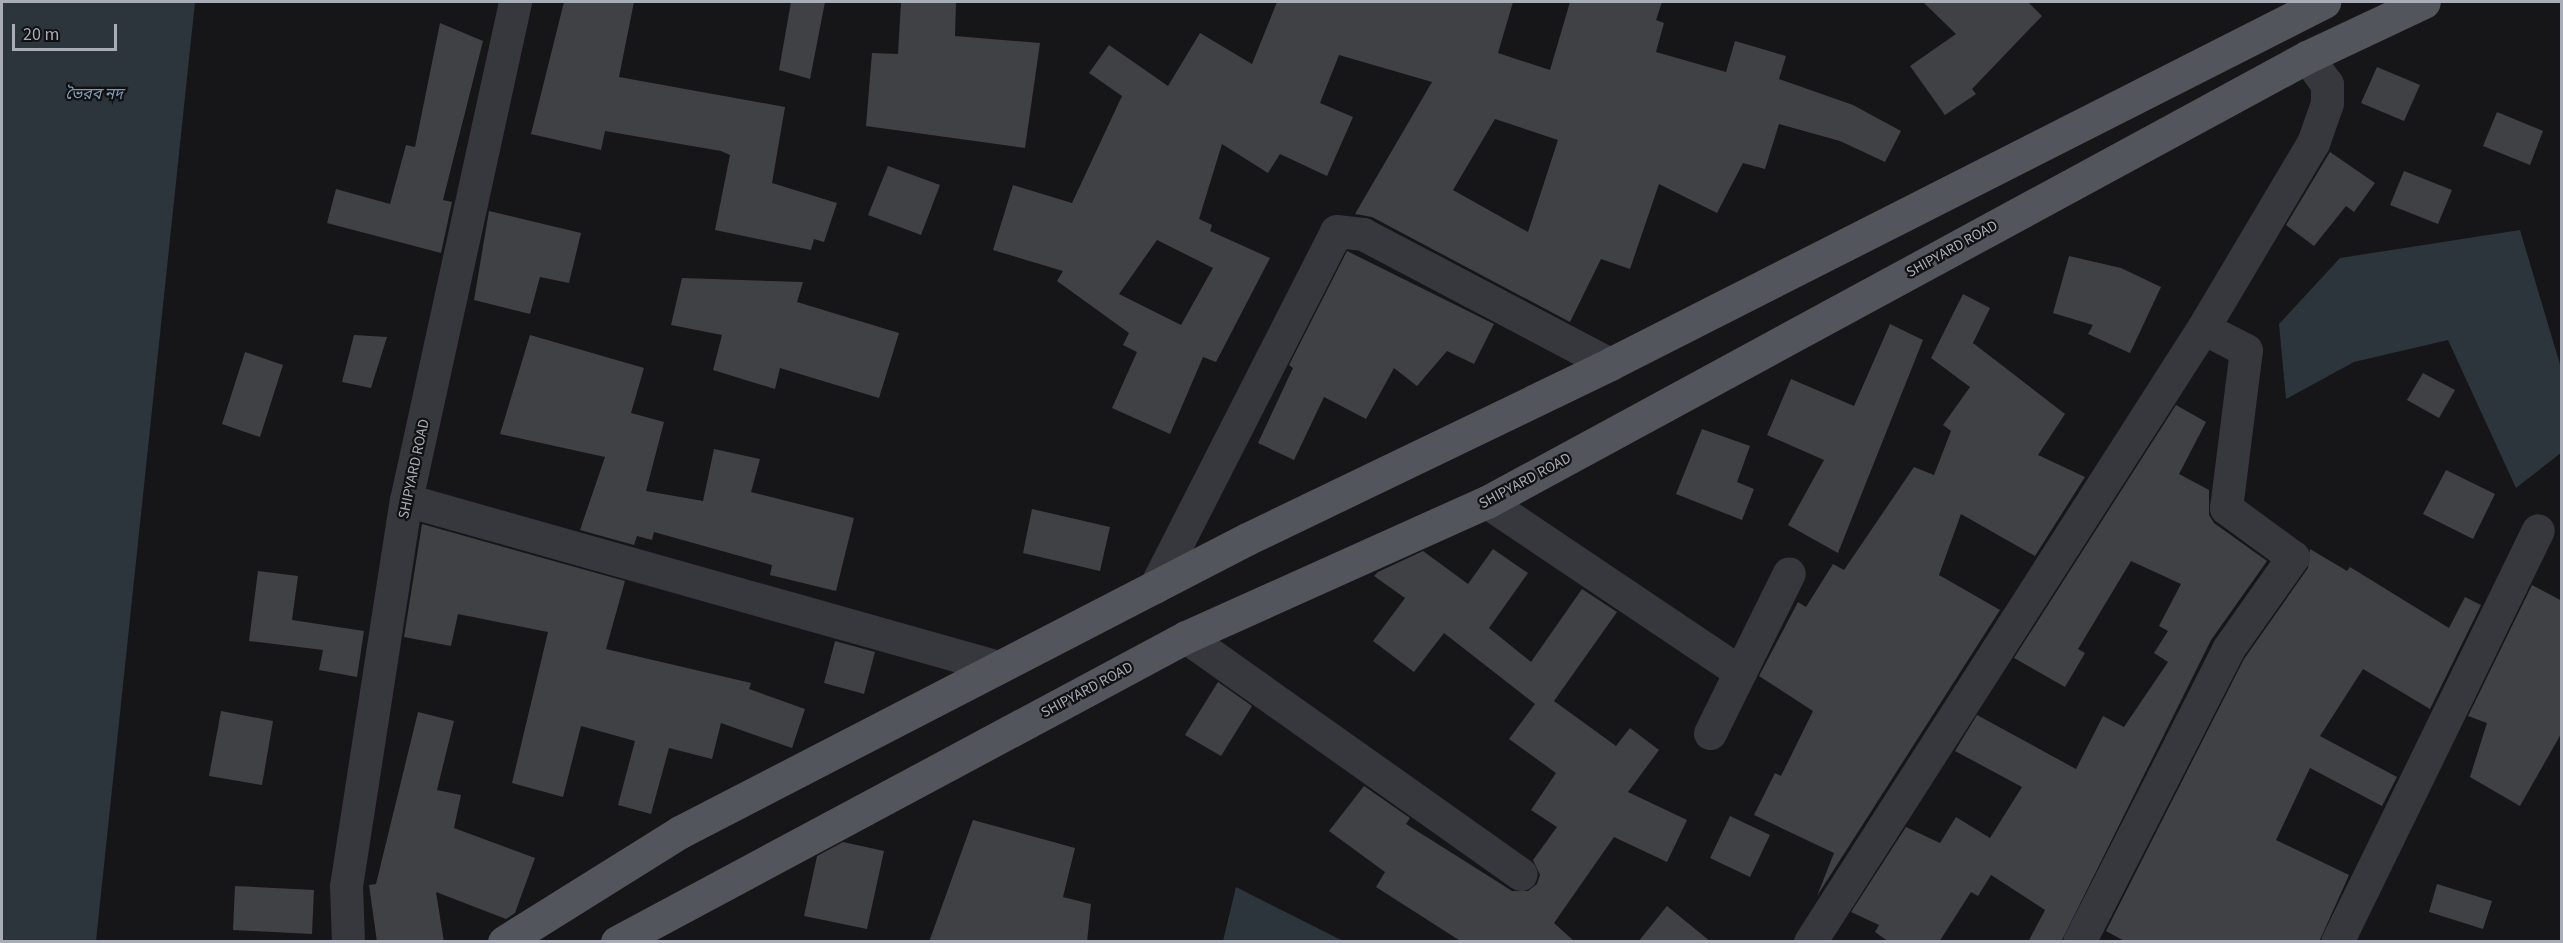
<!DOCTYPE html>
<html>
<head>
<meta charset="utf-8">
<style>
	body { margin:0 }
	#map { position:relative; width:2563px; height:943px; overflow:hidden; background:#161618; font-family:"Source Sans 3","Noto Sans Bengali",sans-serif }
	div>[style] { position:absolute }
	[style*='--x'] { left:calc(var(--x)*1px); top:calc(var(--y)*1px); width:calc(var(--w)*1px); rotate:calc(var(--a)*1deg) }
	.water>* { inset:0; background:#2c353c }
	.building>* { inset:0; background:#404145 }
	.minor>* { height:33px; margin:-16.5px; padding:0 16.5px; transform-origin:16.5px; border-radius:16.5px; background:#37383d }
	.major>* { height:33px; margin:-16.5px; padding:0 16.5px; transform-origin:16.5px; border-radius:16.5px; background:#53555c }
	span { translate:-50% -50%; white-space:nowrap; text-align:center; line-height:1.15; -webkit-text-stroke:4.5px #111113; paint-order:stroke }
	.street-label { font-size:15px; color:#a8adb8 }
	.water-label { font-size:16px; color:#7f9bb3; font-style:italic }
	.frame { position:absolute; inset:0; border:3px solid #a8adb8; pointer-events:none }
	.scale { position:absolute; left:12px; top:24px; width:105px; height:27px; box-sizing:border-box; border:3px solid #a8adb8; border-top:0; padding-left:8px; font-size:18px; line-height:21px; white-space:nowrap; color:#a8adb8; -webkit-text-stroke:4px #111113; paint-order:stroke }
</style>
</head>
<body>
<div id="map">
	<div class="water">
		<i style="clip-path:polygon(2px 2px,195px 2px,96px 941px,2px 941px)"></i>
		<i style="clip-path:polygon(2520px 230px,2561px 368px,2562px 452px,2516px 488px,2448px 340px,2354px 362px,2286px 399px,2279px 324px,2340px 258px)"></i>
		<i style="clip-path:polygon(1236px 887px,1343px 941px,1223px 941px)"></i>
	</div>
	<div class="building">
		<i style="clip-path:polygon(564px 2px,634px 2px,619px 77px,785px 107px,772px 183px,837px 203px,824px 242px,814px 239px,811px 250px,715px 230px,730px 155px,721px 151px,605px 131px,601px 150px,531px 134px)"></i>
		<i style="clip-path:polygon(791px 2px,825px 2px,810px 79px,779px 70px)"></i>
		<i style="clip-path:polygon(901px 2px,956px 2px,955px 36px,1040px 43px,1025px 148px,866px 126px,872px 53px,898px 54px)"></i>
		<i style="clip-path:polygon(evenodd,1277px 2px,1513px 2px,1498px 53px,1550px 70px,1570px 2px,1662px 2px,1656px 20px,1664px 23px,1656px 52px,1726px 72px,1735px 41px,1786px 56px,1779px 79px,1853px 105px,1901px 131px,1885px 162px,1840px 141px,1779px 124px,1765px 169px,1743px 163px,1717px 213px,1659px 184px,1630px 269px,1601px 259px,1570px 322px,1372px 217px,1355px 214px,1432px 82px,1339px 55px,1320px 103px,1353px 117px,1327px 176px,1280px 154px,1268px 173px,1222px 144px,1199px 219px,1212px 225px,1210px 231px,1270px 258px,1216px 362px,1203px 357px,1170px 434px,1112px 408px,1137px 352px,1123px 345px,1129px 333px,1057px 281px,1063px 271px,993px 250px,1013px 185px,1072px 203px,1122px 96px,1089px 73px,1109px 45px,1168px 86px,1200px 33px,1252px 64px,1277px 2px,1495px 119px,1558px 140px,1528px 232px,1453px 190px,1495px 119px,1277px 2px,1157px 240px,1213px 268px,1181px 325px,1119px 294px,1157px 240px)"></i>
		<i style="clip-path:polygon(1923px 2px,2028px 2px,2042px 16px,1972px 89px,1976px 94px,1945px 115px,1910px 66px,1956px 34px)"></i>
		<i style="clip-path:polygon(440px 23px,483px 41px,443px 200px,452px 202px,441px 253px,327px 223px,336px 189px,390px 204px,406px 145px,415px 147px)"></i>
		<i style="clip-path:polygon(2377px 67px,2420px 85px,2404px 121px,2361px 103px)"></i>
		<i style="clip-path:polygon(2497px 112px,2543px 131px,2530px 165px,2483px 146px)"></i>
		<i style="clip-path:polygon(2330px 152px,2375px 183px,2354px 212px,2346px 206px,2314px 246px,2286px 225px)"></i>
		<i style="clip-path:polygon(888px 166px,940px 185px,921px 235px,868px 215px)"></i>
		<i style="clip-path:polygon(2404px 171px,2452px 190px,2438px 224px,2390px 205px)"></i>
		<i style="clip-path:polygon(489px 211px,581px 233px,569px 283px,540px 277px,530px 314px,474px 300px)"></i>
		<i style="clip-path:polygon(1347px 251px,1494px 324px,1474px 364px,1447px 351px,1417px 386px,1394px 368px,1366px 419px,1324px 397px,1294px 460px,1258px 443px,1293px 368px,1289px 365px)"></i>
		<i style="clip-path:polygon(2069px 256px,2121px 268px,2161px 287px,2130px 353px,2088px 334px,2093px 325px,2053px 313px)"></i>
		<i style="clip-path:polygon(682px 278px,803px 282px,797px 302px,899px 333px,879px 398px,780px 368px,775px 389px,713px 370px,722px 335px,671px 325px)"></i>
		<i style="clip-path:polygon(1963px 294px,1990px 308px,1973px 343px,2065px 414px,2038px 455px,2085px 477px,2035px 556px,1961px 514px,1939px 575px,2000px 610px,1817px 896px,1834px 853px,1754px 815px,1775px 773px,1781px 776px,1813px 711px,1759px 676px,1798px 602px,1806px 607px,1833px 564px,1844px 570px,1914px 467px,1934px 475px,1951px 431px,1943px 425px,1970px 387px,1931px 358px)"></i>
		<i style="clip-path:polygon(1890px 324px,1923px 340px,1838px 553px,1788px 525px,1824px 460px,1767px 435px,1791px 379px,1854px 406px)"></i>
		<i style="clip-path:polygon(354px 335px,387px 337px,371px 388px,342px 382px)"></i>
		<i style="clip-path:polygon(530px 335px,644px 368px,631px 413px,664px 422px,646px 491px,703px 501px,714px 449px,760px 459px,751px 492px,854px 518px,836px 591px,770px 575px,772px 565px,654px 532px,652px 540px,637px 536px,634px 545px,580px 530px,605px 457px,500px 434px)"></i>
		<i style="clip-path:polygon(245px 352px,283px 365px,260px 437px,222px 424px)"></i>
		<i style="clip-path:polygon(2423px 373px,2455px 390px,2439px 418px,2407px 400px)"></i>
		<i style="clip-path:polygon(2176px 405px,2206px 422px,2179px 474px,2209px 490px,2209px 515px,2214px 523px,2267px 561px,2211px 640px,2061px 942px,2028px 942px,2045px 910px,1991px 875px,1978px 896px,1971px 892px,1939px 942px,1889px 942px,1875px 932px,1879px 925px,1851px 912px,1906px 827px,1940px 843px,1956px 817px,1990px 838px,2022px 787px,1955px 751px,1977px 715px,2076px 769px,2103px 716px,2124px 727px,2168px 662px,2154px 653px,2168px 631px,2159px 626px,2181px 584px,2131px 561px,2078px 649px,2085px 653px,2065px 687px,2014px 658px)"></i>
		<i style="clip-path:polygon(1702px 429px,1750px 446px,1737px 482px,1754px 489px,1742px 520px,1676px 494px)"></i>
		<i style="clip-path:polygon(2446px 470px,2495px 494px,2473px 539px,2423px 514px)"></i>
		<i style="clip-path:polygon(1032px 509px,1110px 527px,1100px 571px,1023px 553px)"></i>
		<i style="clip-path:polygon(422px 524px,625px 581px,606px 649px,751px 683px,749px 689px,805px 709px,792px 748px,721px 723px,712px 759px,669px 748px,651px 814px,618px 805px,635px 741px,581px 726px,563px 797px,512px 783px,548px 632px,458px 614px,451px 646px,404px 637px)"></i>
		<i style="clip-path:polygon(1493px 549px,1528px 573px,1489px 628px,1531px 662px,1582px 589px,1617px 612px,1554px 701px,1616px 746px,1630px 728px,1659px 750px,1628px 792px,1687px 820px,1667px 862px,1614px 837px,1554px 923px,1575px 942px,1462px 942px,1376px 887px,1385px 872px,1329px 831px,1364px 786px,1410px 818px,1406px 824px,1512px 891px,1528px 891px,1537px 884px,1540px 875px,1533px 860px,1557px 827px,1531px 810px,1556px 773px,1509px 739px,1535px 704px,1444px 633px,1414px 672px,1373px 641px,1405px 598px,1374px 576px,1378px 572px,1423px 551px,1468px 584px)"></i>
		<i style="clip-path:polygon(2310px 549px,2347px 571px,2350px 567px,2449px 628px,2465px 597px,2481px 605px,2430px 709px,2363px 669px,2320px 736px,2397px 777px,2382px 806px,2310px 768px,2276px 840px,2349px 875px,2319px 942px,2126px 942px,2106px 931px,2244px 659px,2308px 568px)"></i>
		<i style="clip-path:polygon(258px 571px,298px 576px,292px 620px,364px 631px,357px 677px,319px 670px,323px 650px,249px 641px)"></i>
		<i style="clip-path:polygon(2532px 585px,2562px 601px,2561px 734px,2520px 806px,2470px 777px,2487px 723px,2468px 716px)"></i>
		<i style="clip-path:polygon(835px 641px,875px 652px,864px 694px,824px 683px)"></i>
		<i style="clip-path:polygon(1218px 682px,1252px 706px,1221px 756px,1185px 735px)"></i>
		<i style="clip-path:polygon(221px 711px,273px 721px,262px 785px,209px 776px)"></i>
		<i style="clip-path:polygon(418px 712px,454px 721px,437px 790px,461px 795px,454px 828px,535px 858px,515px 913px,506px 919px,436px 892px,444px 942px,377px 942px,369px 885px,376px 884px)"></i>
		<i style="clip-path:polygon(1730px 816px,1770px 835px,1750px 877px,1710px 858px)"></i>
		<i style="clip-path:polygon(973px 820px,1075px 848px,1063px 897px,1091px 904px,1087px 942px,929px 942px)"></i>
		<i style="clip-path:polygon(843px 842px,884px 851px,867px 929px,804px 916px,817px 856px)"></i>
		<i style="clip-path:polygon(2437px 884px,2492px 901px,2483px 929px,2429px 912px)"></i>
		<i style="clip-path:polygon(235px 886px,314px 890px,312px 934px,233px 930px)"></i>
		<i style="clip-path:polygon(1667px 906px,1711px 942px,1638px 942px)"></i>
	</div>
	<div class="minor">
		<i style="--x:406;--y:500;--w:615;--a:15.75"></i>
		<i style="--x:1487;--y:502;--w:305;--a:33.9"></i>
		<i style="--x:1740;--y:672;--w:68;--a:116.2"></i>
		<i style="--x:1155;--y:587;--w:399;--a:-63"></i>
		<i style="--x:1336;--y:231;--w:27;--a:6"></i>
		<i style="--x:1363;--y:234;--w:279;--a:27.8"></i>
		<i style="--x:1186;--y:637;--w:410;--a:35.3"></i>
		<i style="--x:1740;--y:672;--w:110;--a:-63.7"></i>
		<i style="--x:348;--y:942;--w:56;--a:-92"></i>
		<i style="--x:346;--y:886;--w:391;--a:-81.2"></i>
		<i style="--x:406;--y:500;--w:510;--a:-77.65"></i>
		<i style="--x:1810;--y:942;--w:729;--a:-57.38"></i>
		<i style="--x:2203;--y:328;--w:215;--a:-59.3"></i>
		<i style="--x:2313;--y:143;--w:42;--a:-70.7"></i>
		<i style="--x:2327;--y:103;--w:19;--a:-90"></i>
		<i style="--x:2327;--y:84;--w:34;--a:-127"></i>
		<i style="--x:2079;--y:942;--w:329;--a:-63"></i>
		<i style="--x:2228;--y:649;--w:113;--a:-54.8"></i>
		<i style="--x:2293;--y:557;--w:83;--a:-143.8"></i>
		<i style="--x:2226;--y:508;--w:159;--a:-82.8"></i>
		<i style="--x:2246;--y:350;--w:48;--a:-152.9"></i>
		<i style="--x:2337;--y:942;--w:458;--a:-64"></i>
	</div>
	<div class="major">
		<i style="--x:504;--y:942;--w:208;--a:-32"></i>
		<i style="--x:680;--y:832;--w:638;--a:-27.33"></i>
		<i style="--x:1247;--y:539;--w:403;--a:-25.7"></i>
		<i style="--x:1610;--y:364;--w:801;--a:-26.89"></i>
		<i style="--x:617;--y:942;--w:646;--a:-28.19"></i>
		<i style="--x:1186;--y:637;--w:330;--a:-24.2"></i>
		<i style="--x:1487;--y:502;--w:933;--a:-28.49"></i>
		<i style="--x:2307;--y:57;--w:129;--a:-25.2"></i>
	</div>
	<div class="street-label">
		<span style="left:1952px;top:249px;rotate:-29deg">SHIPYARD ROAD</span>
		<span style="left:414px;top:469px;rotate:-78deg">SHIPYARD ROAD</span>
		<span style="left:1525px;top:481px;rotate:-28deg">SHIPYARD ROAD</span>
		<span style="left:1087px;top:690px;rotate:-28deg">SHIPYARD ROAD</span>
	</div>
	<div class="water-label">
		<span style="left:94px;top:94px">ভৈরব নদ</span>
	</div>
	<div class="frame"></div>
	<div class="scale">20 m</div>
</div>
</body>
</html>
